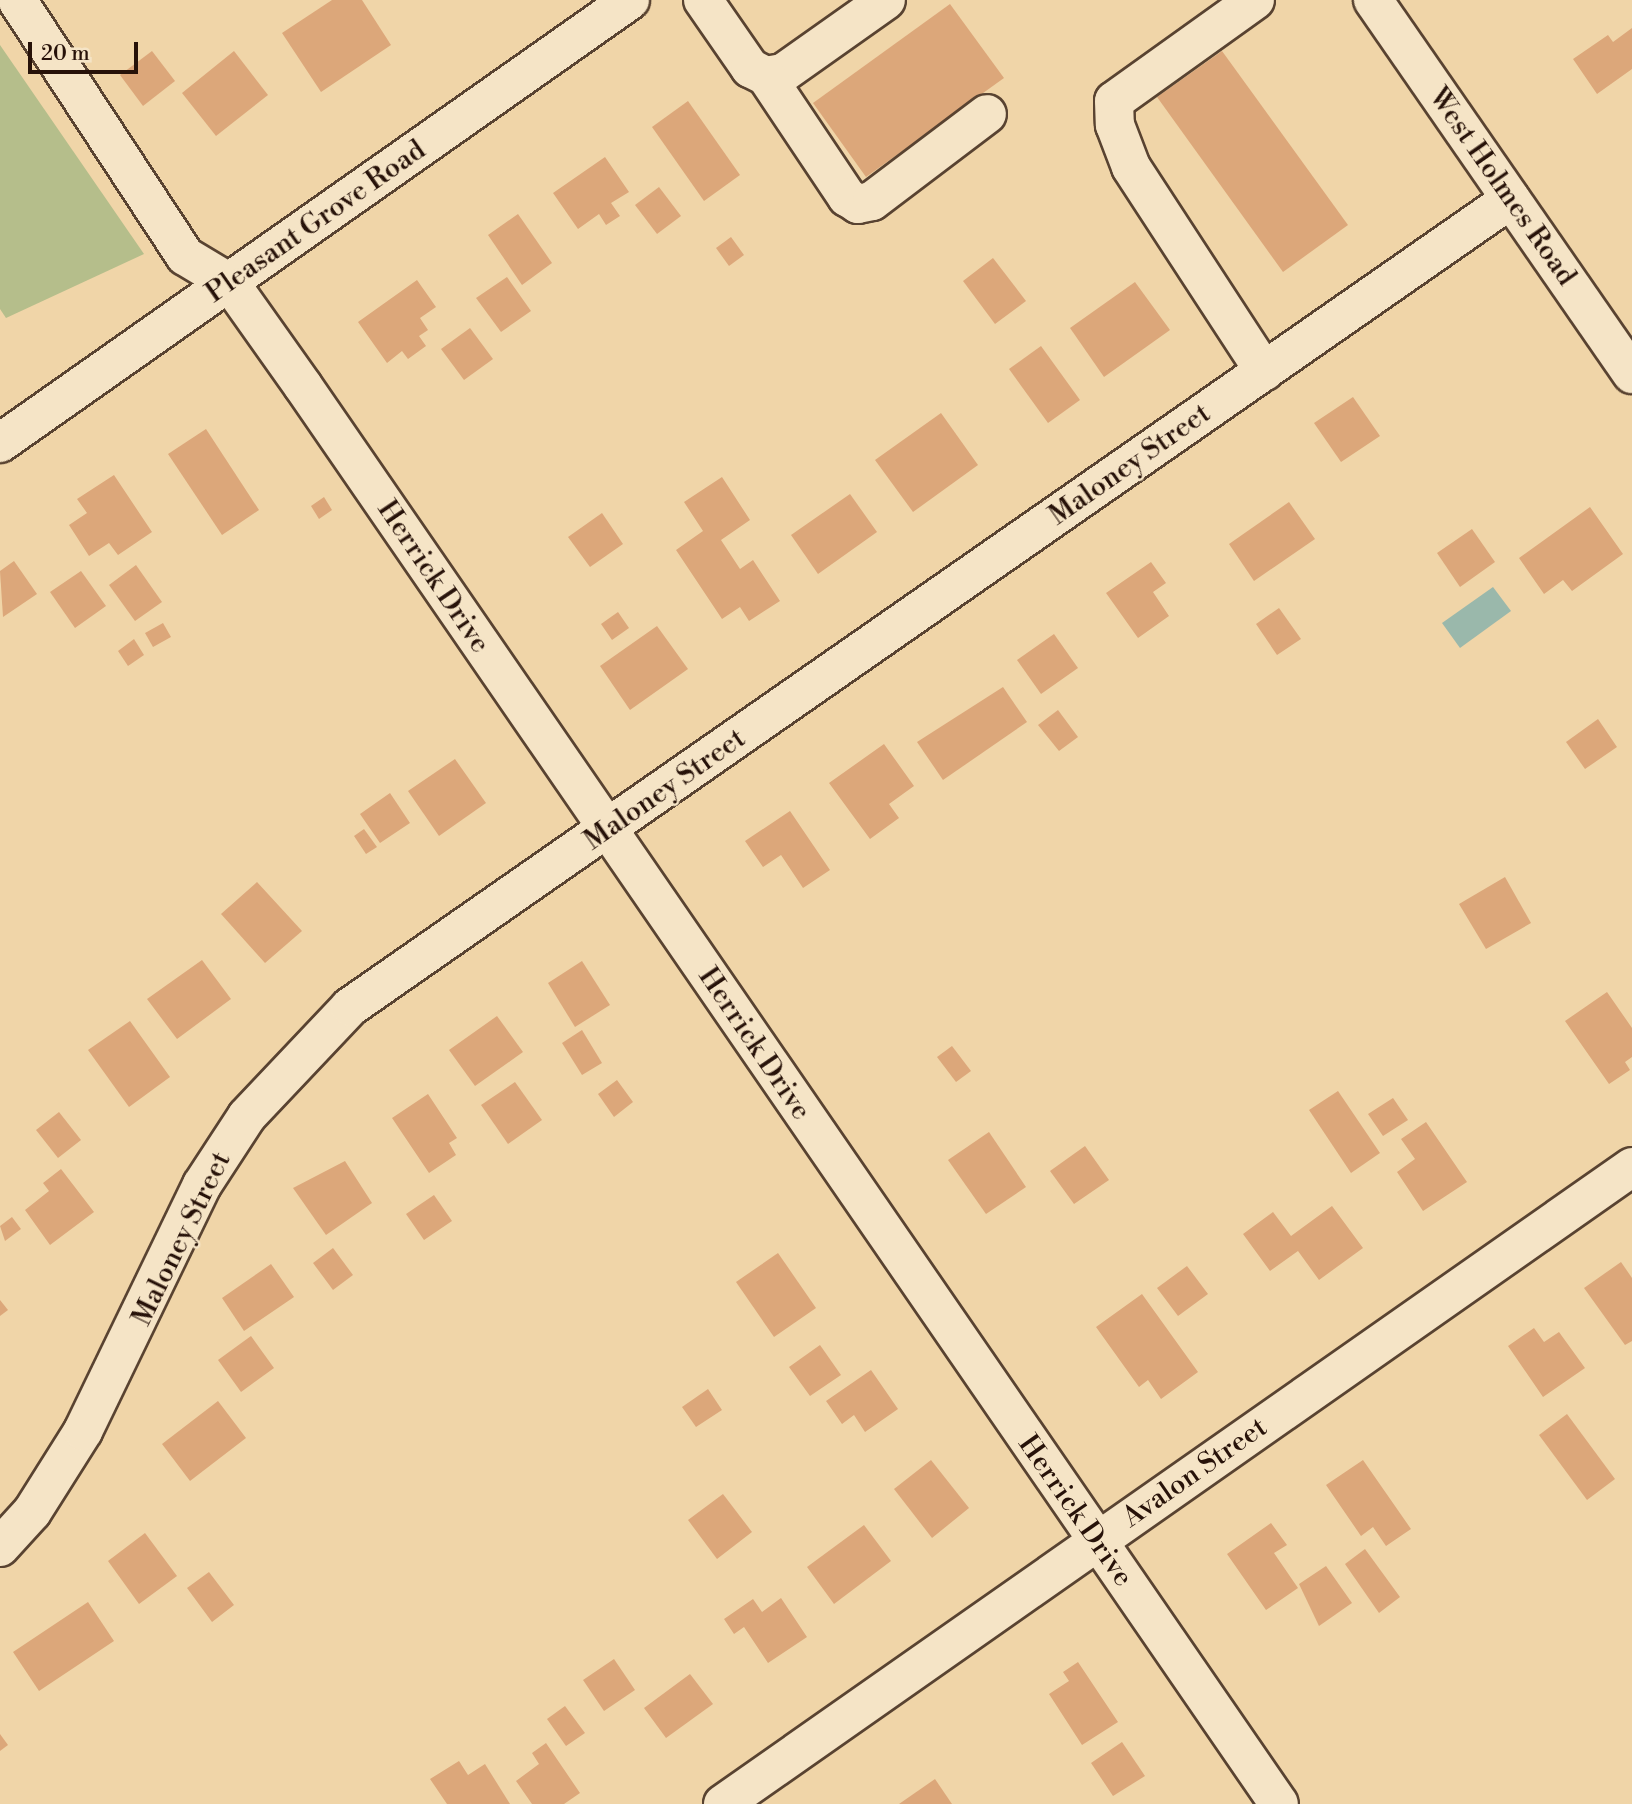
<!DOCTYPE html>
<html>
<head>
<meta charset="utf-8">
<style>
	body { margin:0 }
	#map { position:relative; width:1632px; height:1804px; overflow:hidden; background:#f0d5a8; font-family:"Libre Bodoni",serif }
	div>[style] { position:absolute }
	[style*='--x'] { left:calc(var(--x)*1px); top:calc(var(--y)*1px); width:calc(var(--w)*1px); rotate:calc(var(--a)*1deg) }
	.green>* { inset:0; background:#b5be8b }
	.water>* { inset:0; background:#9ab8ab }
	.building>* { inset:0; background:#dca77a }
	.roads { filter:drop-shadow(2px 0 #594331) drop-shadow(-2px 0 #594331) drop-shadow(0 2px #594331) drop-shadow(0 -2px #594331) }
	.minor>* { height:38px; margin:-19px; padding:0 19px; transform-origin:19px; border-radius:19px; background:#f5e4c6 }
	span { translate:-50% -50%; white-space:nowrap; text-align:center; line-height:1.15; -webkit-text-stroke:5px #f5e4c6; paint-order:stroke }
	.street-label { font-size:28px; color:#271209 }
	.scale { position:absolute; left:28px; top:42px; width:110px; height:32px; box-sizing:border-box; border:4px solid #271209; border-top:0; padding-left:9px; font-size:21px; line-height:24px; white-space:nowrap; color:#271209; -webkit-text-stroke:5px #f5e4c6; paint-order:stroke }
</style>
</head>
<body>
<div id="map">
	<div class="green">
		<i style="clip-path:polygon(0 45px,144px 254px,6px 318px,0 309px)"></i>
	</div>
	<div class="water">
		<i style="clip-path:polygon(1493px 587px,1511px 611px,1460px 648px,1442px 623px)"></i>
	</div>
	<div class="building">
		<i style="clip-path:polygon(332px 0,362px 0,391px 45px,321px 92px,282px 33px)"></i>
		<i style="clip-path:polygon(950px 4px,1004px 78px,866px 177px,813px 103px)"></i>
		<i style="clip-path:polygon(1632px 28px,1632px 69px,1597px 94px,1573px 59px,1608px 35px,1613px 42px)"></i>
		<i style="clip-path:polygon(152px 51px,175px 81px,143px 106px,120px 75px)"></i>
		<i style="clip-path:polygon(234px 51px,268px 95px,216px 136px,182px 93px)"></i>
		<i style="clip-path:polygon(1222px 51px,1348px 225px,1283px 272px,1157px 97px)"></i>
		<i style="clip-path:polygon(688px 101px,740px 175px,704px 201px,652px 127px)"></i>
		<i style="clip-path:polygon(605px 157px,629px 192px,611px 203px,620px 216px,606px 225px,599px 214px,578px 229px,553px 193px)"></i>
		<i style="clip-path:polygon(659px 187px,681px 216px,657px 234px,635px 205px)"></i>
		<i style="clip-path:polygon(518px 214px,552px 263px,522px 285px,488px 235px)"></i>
		<i style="clip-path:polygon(731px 237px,744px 255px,729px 266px,716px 248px)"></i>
		<i style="clip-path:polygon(993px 258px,1026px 301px,995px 324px,963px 281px)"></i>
		<i style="clip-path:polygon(507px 277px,531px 311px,501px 332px,476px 298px)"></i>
		<i style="clip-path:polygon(417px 280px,436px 307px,420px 318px,428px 330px,419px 336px,426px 346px,408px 359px,402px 351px,387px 363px,358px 322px)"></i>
		<i style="clip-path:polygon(1135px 282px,1170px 330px,1104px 377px,1070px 328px)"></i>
		<i style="clip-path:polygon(470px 328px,493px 359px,464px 380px,441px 349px)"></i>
		<i style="clip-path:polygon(1041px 346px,1080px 400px,1048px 423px,1009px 369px)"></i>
		<i style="clip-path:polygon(1353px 397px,1380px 436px,1341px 462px,1314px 423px)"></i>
		<i style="clip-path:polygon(941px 413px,978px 465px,913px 512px,875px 460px)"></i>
		<i style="clip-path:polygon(206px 429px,259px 510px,222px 535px,168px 454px)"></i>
		<i style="clip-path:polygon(114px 475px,152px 532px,118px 555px,109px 543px,89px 556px,69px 525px,87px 513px,77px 499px)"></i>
		<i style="clip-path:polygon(722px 477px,750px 520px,721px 540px,740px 569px,753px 560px,780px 601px,749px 621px,740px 607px,722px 619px,676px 550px,703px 531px,684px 502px)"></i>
		<i style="clip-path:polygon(850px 494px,877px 532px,818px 574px,791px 535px)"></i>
		<i style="clip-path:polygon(324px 497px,332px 510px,319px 519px,311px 506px)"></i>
		<i style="clip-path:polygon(1289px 502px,1315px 539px,1254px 581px,1229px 544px)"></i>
		<i style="clip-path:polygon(1590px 507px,1623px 554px,1572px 591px,1563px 580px,1544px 594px,1519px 558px)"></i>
		<i style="clip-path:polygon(602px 513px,623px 544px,590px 567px,568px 537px)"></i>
		<i style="clip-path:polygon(1472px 529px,1495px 562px,1460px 587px,1437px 553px)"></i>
		<i style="clip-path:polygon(14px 561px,37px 594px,3px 617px,0 571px)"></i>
		<i style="clip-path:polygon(1151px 562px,1166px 583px,1153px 592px,1169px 616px,1138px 638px,1106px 593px)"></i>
		<i style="clip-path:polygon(136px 565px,162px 602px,135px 621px,109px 585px)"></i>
		<i style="clip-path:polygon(81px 571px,106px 606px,75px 628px,50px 592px)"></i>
		<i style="clip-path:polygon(1279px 608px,1301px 639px,1277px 655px,1256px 624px)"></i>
		<i style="clip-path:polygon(618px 612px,629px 628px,612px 640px,601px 624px)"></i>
		<i style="clip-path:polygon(163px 623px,171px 637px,153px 647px,145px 633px)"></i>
		<i style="clip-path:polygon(657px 626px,688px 669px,630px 710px,600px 666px)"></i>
		<i style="clip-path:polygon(1054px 634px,1078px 668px,1041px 694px,1017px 660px)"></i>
		<i style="clip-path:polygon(134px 639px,144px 655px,128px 666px,118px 651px)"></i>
		<i style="clip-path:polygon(1003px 687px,1027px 722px,943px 780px,917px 742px)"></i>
		<i style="clip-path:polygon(1058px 710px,1078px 737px,1059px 751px,1038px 725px)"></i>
		<i style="clip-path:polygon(1598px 719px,1617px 747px,1585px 769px,1566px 742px)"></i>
		<i style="clip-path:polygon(884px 744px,914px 786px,889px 804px,899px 818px,870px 839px,829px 783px)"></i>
		<i style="clip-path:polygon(455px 759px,486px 803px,439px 836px,408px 791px)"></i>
		<i style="clip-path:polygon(390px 793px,410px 823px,380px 843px,360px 814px)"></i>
		<i style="clip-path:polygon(790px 811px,830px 870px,803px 888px,781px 855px,763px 867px,745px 841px)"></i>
		<i style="clip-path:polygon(364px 829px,377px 847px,366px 854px,354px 836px)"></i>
		<i style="clip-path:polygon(1505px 877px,1531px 923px,1486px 949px,1459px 904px)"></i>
		<i style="clip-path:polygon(257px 882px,302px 931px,265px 963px,221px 914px)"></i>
		<i style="clip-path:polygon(202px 960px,231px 999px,177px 1039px,147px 999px)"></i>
		<i style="clip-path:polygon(582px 961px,610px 1005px,575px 1027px,548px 983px)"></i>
		<i style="clip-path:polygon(1607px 992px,1632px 1028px,1632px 1057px,1625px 1062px,1630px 1070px,1609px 1084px,1565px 1021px)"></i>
		<i style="clip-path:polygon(497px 1016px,523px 1052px,475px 1086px,449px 1050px)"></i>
		<i style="clip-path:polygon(130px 1021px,170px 1077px,129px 1107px,88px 1050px)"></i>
		<i style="clip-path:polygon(582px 1030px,602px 1063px,582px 1075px,562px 1043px)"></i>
		<i style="clip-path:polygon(952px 1046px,971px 1071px,956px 1082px,937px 1057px)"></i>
		<i style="clip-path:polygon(617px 1080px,633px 1102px,614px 1117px,598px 1094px)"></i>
		<i style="clip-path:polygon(515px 1082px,542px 1120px,508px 1144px,481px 1105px)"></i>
		<i style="clip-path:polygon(1338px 1091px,1380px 1153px,1351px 1173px,1309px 1110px)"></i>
		<i style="clip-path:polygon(428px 1094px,457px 1138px,449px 1143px,456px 1155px,429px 1173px,392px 1118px)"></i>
		<i style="clip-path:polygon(1393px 1098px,1408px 1120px,1383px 1136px,1368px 1114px)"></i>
		<i style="clip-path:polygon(59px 1112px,81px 1140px,58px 1158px,36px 1130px)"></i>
		<i style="clip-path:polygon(1426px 1122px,1467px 1182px,1423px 1211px,1397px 1172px,1415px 1159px,1401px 1139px)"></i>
		<i style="clip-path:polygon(989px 1132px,1026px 1187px,986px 1214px,948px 1160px)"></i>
		<i style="clip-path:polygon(1085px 1146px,1109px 1180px,1074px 1204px,1050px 1171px)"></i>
		<i style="clip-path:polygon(345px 1161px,372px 1203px,326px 1235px,293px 1188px)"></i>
		<i style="clip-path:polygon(61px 1169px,94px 1212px,50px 1245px,25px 1210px,49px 1191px,43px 1183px)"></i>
		<i style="clip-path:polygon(434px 1195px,452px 1221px,424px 1240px,406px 1214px)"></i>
		<i style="clip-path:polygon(1332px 1206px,1363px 1248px,1319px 1280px,1298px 1251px,1270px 1271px,1243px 1234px,1273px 1212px,1291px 1236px)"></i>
		<i style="clip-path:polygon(12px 1217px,21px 1229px,5px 1241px,0 1226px)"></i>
		<i style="clip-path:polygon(333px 1248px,353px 1275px,333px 1290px,313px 1263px)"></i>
		<i style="clip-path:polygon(778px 1253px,816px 1308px,774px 1337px,736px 1282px)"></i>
		<i style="clip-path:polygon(1621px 1262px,1632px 1278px,1632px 1341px,1625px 1345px,1584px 1288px)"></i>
		<i style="clip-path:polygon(271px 1264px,294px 1297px,244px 1331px,222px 1298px)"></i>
		<i style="clip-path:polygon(1187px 1266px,1208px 1294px,1178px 1316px,1157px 1288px)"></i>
		<i style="clip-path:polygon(1142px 1294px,1198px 1372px,1161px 1399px,1148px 1380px,1139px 1387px,1096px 1327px)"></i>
		<i style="clip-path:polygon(0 1300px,8px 1310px,0 1316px)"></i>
		<i style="clip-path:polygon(1534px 1328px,1544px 1342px,1559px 1332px,1585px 1368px,1543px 1397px,1508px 1346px)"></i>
		<i style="clip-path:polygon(251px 1336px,274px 1368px,241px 1392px,218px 1360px)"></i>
		<i style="clip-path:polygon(820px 1345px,841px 1375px,810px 1396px,789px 1367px)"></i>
		<i style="clip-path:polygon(871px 1370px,898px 1409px,865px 1432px,854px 1415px,842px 1424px,826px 1401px)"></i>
		<i style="clip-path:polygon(708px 1389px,722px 1410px,696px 1427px,682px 1407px)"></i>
		<i style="clip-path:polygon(218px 1401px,246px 1438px,190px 1481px,162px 1444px)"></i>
		<i style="clip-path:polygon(1567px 1414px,1615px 1479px,1587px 1500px,1539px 1435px)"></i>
		<i style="clip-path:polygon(931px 1460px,969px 1508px,932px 1538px,894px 1489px)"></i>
		<i style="clip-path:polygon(1363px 1460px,1411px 1529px,1386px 1546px,1373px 1527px,1361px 1536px,1326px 1485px)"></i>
		<i style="clip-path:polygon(723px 1494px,752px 1532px,717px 1559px,688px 1520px)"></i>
		<i style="clip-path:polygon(1271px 1523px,1287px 1545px,1274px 1553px,1298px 1588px,1266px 1610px,1227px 1554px)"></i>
		<i style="clip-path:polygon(864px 1525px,891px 1561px,834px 1604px,807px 1567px)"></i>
		<i style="clip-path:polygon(145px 1533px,177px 1576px,139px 1604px,108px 1561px)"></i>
		<i style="clip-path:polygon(1365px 1549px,1400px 1597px,1379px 1613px,1345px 1564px)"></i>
		<i style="clip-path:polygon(1326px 1566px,1352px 1603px,1319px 1626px,1299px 1584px)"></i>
		<i style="clip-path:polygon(209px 1572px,234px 1605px,212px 1622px,187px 1588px)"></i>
		<i style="clip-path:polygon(781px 1598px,807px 1637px,768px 1663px,744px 1627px,734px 1634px,724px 1619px,753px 1599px,762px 1612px)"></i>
		<i style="clip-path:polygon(88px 1602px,114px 1641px,39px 1691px,13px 1652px)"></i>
		<i style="clip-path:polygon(614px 1659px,635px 1690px,604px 1711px,583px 1680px)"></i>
		<i style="clip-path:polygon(1078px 1662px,1118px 1722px,1082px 1745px,1049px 1694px,1069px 1681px,1063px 1672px)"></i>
		<i style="clip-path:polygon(690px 1674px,713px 1704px,666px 1738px,644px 1708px)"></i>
		<i style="clip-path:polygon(565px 1706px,585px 1733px,566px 1746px,547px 1719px)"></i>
		<i style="clip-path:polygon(0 1734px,8px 1745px,0 1751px)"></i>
		<i style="clip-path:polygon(1122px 1742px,1145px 1776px,1113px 1796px,1091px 1763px)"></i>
		<i style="clip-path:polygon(546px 1743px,580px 1793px,564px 1804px,532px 1804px,516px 1781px,539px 1764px,532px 1753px)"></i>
		<i style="clip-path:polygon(459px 1761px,468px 1775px,485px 1764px,510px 1804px,447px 1804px,430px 1779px)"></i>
		<i style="clip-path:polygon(935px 1779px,952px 1804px,899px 1804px)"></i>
	</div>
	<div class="roads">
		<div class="minor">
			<i style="--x:17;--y:0;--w:306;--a:56.7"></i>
			<i style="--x:185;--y:256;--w:52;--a:31"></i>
			<i style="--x:230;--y:283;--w:126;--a:54.7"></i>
			<i style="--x:303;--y:386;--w:1721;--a:55.46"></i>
			<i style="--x:703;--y:0;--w:83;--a:55.3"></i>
			<i style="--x:750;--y:68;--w:18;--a:27"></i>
			<i style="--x:766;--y:76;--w:17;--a:-10"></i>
			<i style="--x:783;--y:73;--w:126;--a:-35.3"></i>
			<i style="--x:1255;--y:0;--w:173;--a:144.4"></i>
			<i style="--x:1114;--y:101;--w:24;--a:88"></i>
			<i style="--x:1115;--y:125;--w:45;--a:69.1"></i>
			<i style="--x:1131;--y:167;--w:244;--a:56.9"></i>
			<i style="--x:1373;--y:0;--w:455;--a:55.3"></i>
			<i style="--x:766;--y:76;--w:146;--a:56.2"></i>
			<i style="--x:847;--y:197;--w:13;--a:32"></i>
			<i style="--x:858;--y:204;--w:14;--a:-12"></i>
			<i style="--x:872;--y:201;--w:144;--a:-37.1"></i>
			<i style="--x:0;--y:443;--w:770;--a:-35.11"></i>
			<i style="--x:0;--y:1547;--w:47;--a:-47.6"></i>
			<i style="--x:32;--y:1512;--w:96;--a:-57.8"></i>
			<i style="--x:83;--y:1431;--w:273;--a:-64.2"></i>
			<i style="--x:202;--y:1185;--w:82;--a:-56.9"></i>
			<i style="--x:247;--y:1116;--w:150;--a:-46.6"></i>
			<i style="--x:350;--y:1007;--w:1414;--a:-34.84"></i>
			<i style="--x:723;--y:1804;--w:1110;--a:-35.02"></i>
		</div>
	</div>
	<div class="street-label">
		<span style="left:1502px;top:187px;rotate:55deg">West Holmes Road</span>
		<span style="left:316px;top:222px;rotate:-35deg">Pleasant Grove Road</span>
		<span style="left:1130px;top:465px;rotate:-35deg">Maloney Street</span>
		<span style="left:433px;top:577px;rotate:56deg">Herrick Drive</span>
		<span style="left:665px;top:790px;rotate:-35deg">Maloney Street</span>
		<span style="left:754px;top:1044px;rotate:56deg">Herrick Drive</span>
		<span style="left:182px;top:1239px;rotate:-64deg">Maloney Street</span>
		<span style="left:1195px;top:1473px;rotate:-35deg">Avalon Street</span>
		<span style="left:1075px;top:1511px;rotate:55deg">Herrick Drive</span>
	</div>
	<div class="scale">20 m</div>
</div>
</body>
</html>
